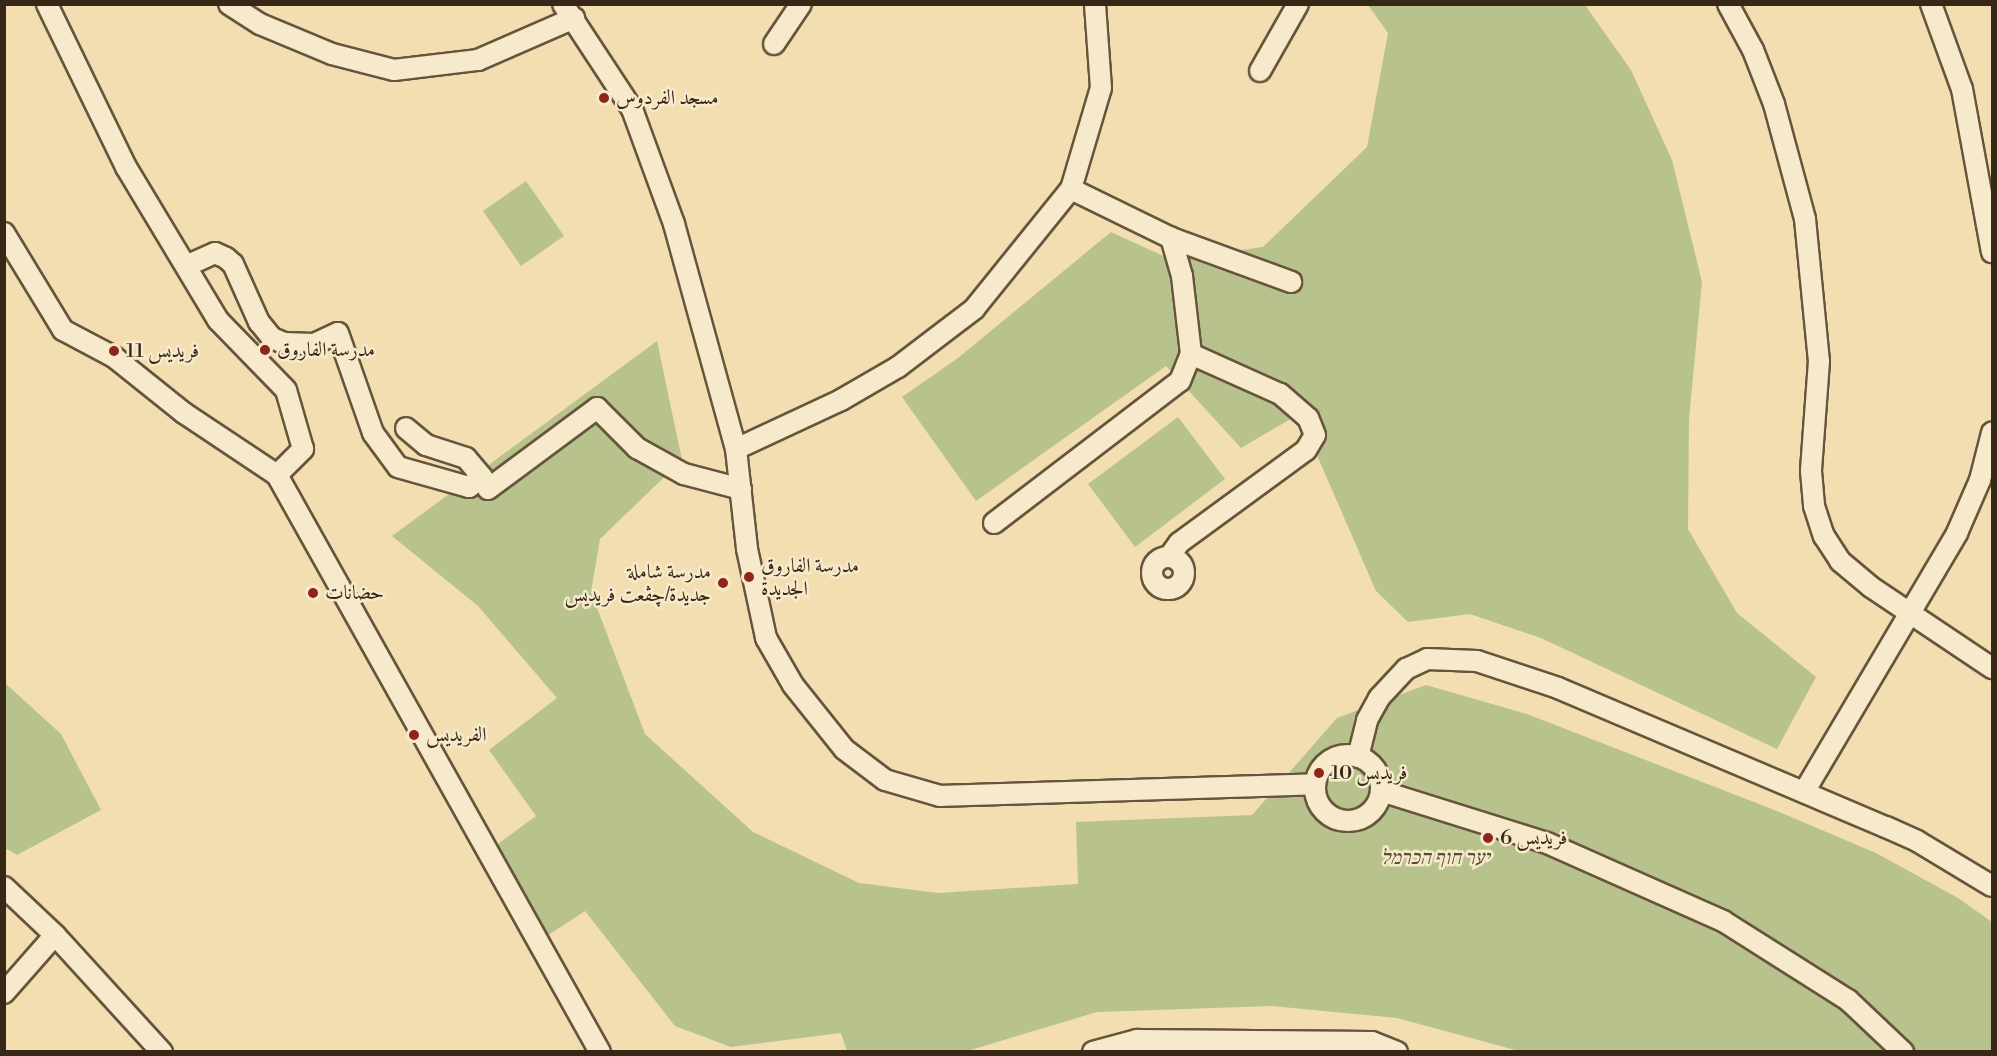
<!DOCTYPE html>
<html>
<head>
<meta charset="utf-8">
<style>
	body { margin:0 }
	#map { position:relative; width:1997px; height:1056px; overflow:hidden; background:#f2deb0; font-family:"Libre Bodoni",Amiri,"Frank Ruhl Libre",serif }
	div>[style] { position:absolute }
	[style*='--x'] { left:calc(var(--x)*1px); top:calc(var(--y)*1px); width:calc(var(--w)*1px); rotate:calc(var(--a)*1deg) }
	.green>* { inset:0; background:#b8c28d }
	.roads { filter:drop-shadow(2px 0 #66553c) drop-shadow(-2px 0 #66553c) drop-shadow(0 2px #66553c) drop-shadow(0 -2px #66553c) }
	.minor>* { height:20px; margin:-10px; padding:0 10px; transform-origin:10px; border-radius:10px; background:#f7eacc }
	.minor>.ring { margin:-10px; padding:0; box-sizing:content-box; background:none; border:20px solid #f7eacc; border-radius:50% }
	.dots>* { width:16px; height:16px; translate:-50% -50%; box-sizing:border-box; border:3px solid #f7eacc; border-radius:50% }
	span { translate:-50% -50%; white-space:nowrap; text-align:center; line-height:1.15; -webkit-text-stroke:5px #f7eacc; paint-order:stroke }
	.poi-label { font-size:20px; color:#372716 }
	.left { translate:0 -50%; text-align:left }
	.right { translate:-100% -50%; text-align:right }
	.park-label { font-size:20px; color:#574e34; font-style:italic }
	.frame { position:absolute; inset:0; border:6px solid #372716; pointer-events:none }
</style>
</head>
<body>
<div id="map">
	<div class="green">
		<i style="clip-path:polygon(1368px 5px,1585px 5px,1631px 70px,1672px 160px,1702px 282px,1689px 419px,1688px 529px,1737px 613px,1816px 677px,1777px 749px,1541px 638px,1470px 614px,1408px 622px,1376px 591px,1299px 414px,1241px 448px,1166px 366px,976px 501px,902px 397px,958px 358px,1111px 232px,1172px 260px,1263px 247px,1367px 147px,1388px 33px)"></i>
		<i style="clip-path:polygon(526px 181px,564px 236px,521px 266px,483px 211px)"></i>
		<i style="clip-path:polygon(657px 341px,682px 460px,600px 539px,591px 592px,645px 734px,753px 832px,859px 883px,938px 893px,1078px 884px,1076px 822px,1252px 815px,1337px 718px,1426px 685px,1527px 714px,1777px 811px,1876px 853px,1958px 898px,1992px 922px,1992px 1051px,1519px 1051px,1397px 1018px,1272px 1006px,1097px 1012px,967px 1051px,847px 1051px,841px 1033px,731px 1047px,675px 1026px,585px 911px,536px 943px,487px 852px,536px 816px,489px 750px,557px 698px,478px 606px,392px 536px)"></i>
		<i style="clip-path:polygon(1178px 417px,1225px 479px,1135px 547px,1088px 484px)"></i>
		<i style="clip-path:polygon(5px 683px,61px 734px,101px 810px,17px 855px,5px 848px)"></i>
	</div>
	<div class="roads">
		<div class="minor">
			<i style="--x:229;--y:4;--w:37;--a:33"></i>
			<i style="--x:260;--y:24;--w:78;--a:22.6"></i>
			<i style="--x:332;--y:54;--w:64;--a:14.5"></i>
			<i style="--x:394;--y:70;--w:85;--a:-6.8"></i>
			<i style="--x:478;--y:60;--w:105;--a:-23.6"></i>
			<i style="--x:563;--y:4;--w:126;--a:56.7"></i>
			<i style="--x:632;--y:109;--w:122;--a:69.9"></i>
			<i style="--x:674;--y:224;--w:233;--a:74.6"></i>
			<i style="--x:736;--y:449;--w:101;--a:83.7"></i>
			<i style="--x:747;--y:549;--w:91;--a:77.9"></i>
			<i style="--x:766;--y:638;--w:54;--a:60.1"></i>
			<i style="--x:793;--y:685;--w:82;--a:51.4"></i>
			<i style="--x:844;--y:749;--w:51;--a:37.1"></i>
			<i style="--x:885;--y:780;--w:57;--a:16.2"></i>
			<i style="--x:940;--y:796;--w:375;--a:-1.8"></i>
			<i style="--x:1728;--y:4;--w:52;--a:61.5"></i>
			<i style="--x:1753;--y:50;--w:58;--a:68.7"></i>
			<i style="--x:1774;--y:104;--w:119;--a:74.9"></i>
			<i style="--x:1805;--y:219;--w:143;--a:84.4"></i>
			<i style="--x:1819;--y:361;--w:110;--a:94.2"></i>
			<i style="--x:1811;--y:471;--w:35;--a:85"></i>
			<i style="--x:1814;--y:506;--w:32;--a:72"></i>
			<i style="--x:1824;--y:536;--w:30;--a:57"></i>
			<i style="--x:1840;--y:561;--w:40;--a:40"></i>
			<i style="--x:1871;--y:587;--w:146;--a:33.8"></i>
			<i style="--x:1931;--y:4;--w:90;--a:70"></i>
			<i style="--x:1962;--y:89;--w:166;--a:79.6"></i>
			<i style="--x:774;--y:44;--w:48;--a:-56"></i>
			<i style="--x:1260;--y:71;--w:77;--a:-60.4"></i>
			<i style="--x:1071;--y:189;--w:111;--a:26.1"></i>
			<i style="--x:1171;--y:238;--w:128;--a:20.1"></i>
			<i style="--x:4;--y:233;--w:114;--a:58.7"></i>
			<i style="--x:63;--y:330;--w:58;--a:27.9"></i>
			<i style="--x:114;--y:357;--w:90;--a:38.7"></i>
			<i style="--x:184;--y:413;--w:112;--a:33.7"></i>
			<i style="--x:277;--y:475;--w:37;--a:-45"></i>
			<i style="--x:303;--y:449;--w:61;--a:-106.1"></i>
			<i style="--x:286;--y:390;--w:98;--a:-134.2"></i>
			<i style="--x:218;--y:320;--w:179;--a:-121"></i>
			<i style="--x:126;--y:167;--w:181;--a:-115.9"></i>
			<i style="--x:186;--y:266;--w:32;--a:-24"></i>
			<i style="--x:215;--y:253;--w:12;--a:24"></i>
			<i style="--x:226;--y:258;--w:9;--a:41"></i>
			<i style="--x:233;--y:264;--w:64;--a:65.9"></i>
			<i style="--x:259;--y:322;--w:21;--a:51"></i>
			<i style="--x:272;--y:338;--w:13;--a:23"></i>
			<i style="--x:284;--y:343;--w:30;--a:2"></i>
			<i style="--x:314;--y:344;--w:26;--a:-25"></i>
			<i style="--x:338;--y:333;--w:106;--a:70.7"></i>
			<i style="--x:373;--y:433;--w:42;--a:53.7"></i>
			<i style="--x:398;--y:467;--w:74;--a:15.7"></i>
			<i style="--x:469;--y:487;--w:16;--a:-38"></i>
			<i style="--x:482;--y:477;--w:25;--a:-130"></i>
			<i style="--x:466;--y:458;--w:42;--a:-162"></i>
			<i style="--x:426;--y:445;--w:26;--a:-140"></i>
			<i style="--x:736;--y:449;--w:116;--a:-25"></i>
			<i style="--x:841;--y:400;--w:66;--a:-30.1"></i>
			<i style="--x:898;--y:367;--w:96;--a:-37.3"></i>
			<i style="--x:974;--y:309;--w:154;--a:-51.1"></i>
			<i style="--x:1071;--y:189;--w:105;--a:-73.5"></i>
			<i style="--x:1101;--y:88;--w:84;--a:-94.1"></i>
			<i style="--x:277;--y:475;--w:661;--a:60.76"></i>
			<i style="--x:482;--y:477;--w:13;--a:63"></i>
			<i style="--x:488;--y:489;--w:136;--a:-36.6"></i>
			<i style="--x:597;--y:408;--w:57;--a:45"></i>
			<i style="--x:637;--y:448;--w:54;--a:29"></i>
			<i style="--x:684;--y:474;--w:59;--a:14.7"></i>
			<i style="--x:994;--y:523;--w:234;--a:-37.4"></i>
			<i style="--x:1180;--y:381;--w:29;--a:-68"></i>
			<i style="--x:1191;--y:354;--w:79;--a:-96.6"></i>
			<i style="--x:1182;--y:276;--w:40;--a:-106"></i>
			<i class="ring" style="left:1152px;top:557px;width:12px;height:12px"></i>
			<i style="--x:1169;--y:557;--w:17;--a:-54"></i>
			<i style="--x:1179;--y:543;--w:157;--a:-36.2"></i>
			<i style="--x:1306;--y:450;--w:17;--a:-59"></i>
			<i style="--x:1315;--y:435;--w:18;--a:-112"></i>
			<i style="--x:1308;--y:418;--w:37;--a:-139"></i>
			<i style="--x:1280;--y:394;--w:98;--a:-155.8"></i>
			<i class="ring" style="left:1315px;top:755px;width:46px;height:46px"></i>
			<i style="--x:1358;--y:757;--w:38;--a:-76"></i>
			<i style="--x:1367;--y:720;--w:25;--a:-61"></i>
			<i style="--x:1379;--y:698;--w:40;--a:-47"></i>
			<i style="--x:1406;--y:669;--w:23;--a:-25"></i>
			<i style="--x:1427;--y:659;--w:50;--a:2.3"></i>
			<i style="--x:1477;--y:661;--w:85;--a:18.4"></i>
			<i style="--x:1558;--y:688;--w:356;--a:23"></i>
			<i style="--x:1886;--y:827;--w:34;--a:24"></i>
			<i style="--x:1917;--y:841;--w:87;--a:31"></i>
			<i style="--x:1381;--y:791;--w:174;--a:17.4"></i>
			<i style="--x:1547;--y:843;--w:193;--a:23.9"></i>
			<i style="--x:1723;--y:921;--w:148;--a:32.3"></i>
			<i style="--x:1848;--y:1000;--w:76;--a:43.4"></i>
			<i style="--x:1804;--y:792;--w:301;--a:-59.4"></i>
			<i style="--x:1957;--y:533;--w:58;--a:-66.5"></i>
			<i style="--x:1980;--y:480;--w:49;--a:-75.7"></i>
			<i style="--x:4;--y:887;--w:70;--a:43.3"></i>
			<i style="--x:55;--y:935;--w:159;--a:47.6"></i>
			<i style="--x:4;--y:993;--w:77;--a:-48.7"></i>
			<i style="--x:1093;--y:1052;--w:46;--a:-15.3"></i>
			<i style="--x:1137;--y:1040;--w:235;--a:0.5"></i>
			<i style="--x:1372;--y:1042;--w:27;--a:22"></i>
		</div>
	</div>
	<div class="dots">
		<i style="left:604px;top:98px;background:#8f2418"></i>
		<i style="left:265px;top:350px;background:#8f2418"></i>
		<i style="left:114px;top:351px;background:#8f2418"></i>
		<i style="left:749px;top:577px;background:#8f2418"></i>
		<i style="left:723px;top:583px;background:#8f2418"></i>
		<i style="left:313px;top:593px;background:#8f2418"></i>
		<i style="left:414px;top:735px;background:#8f2418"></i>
		<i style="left:1319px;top:773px;background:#8f2418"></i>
		<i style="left:1488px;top:838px;background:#8f2418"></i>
	</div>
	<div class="poi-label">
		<span class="left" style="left:616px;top:98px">مسجد الفردوس</span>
		<span class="left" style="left:277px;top:350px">مدرسة الفاروق</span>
		<span class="left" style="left:126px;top:351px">فريديس 11</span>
		<span class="left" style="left:761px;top:578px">مدرسة الفاروق<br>الجديدة</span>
		<span class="right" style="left:711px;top:584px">مدرسة شاملة<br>جديدة/چڤعت فريديس</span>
		<span class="left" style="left:325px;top:593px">حضانات</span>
		<span class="left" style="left:426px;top:735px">الفريديس</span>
		<span class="left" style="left:1331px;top:773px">فريديس 10</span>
		<span class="left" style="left:1500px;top:838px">فريديس 6</span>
	</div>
	<div class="park-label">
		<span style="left:1435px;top:858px">יער חוף הכרמל</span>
	</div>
	<div class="frame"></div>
</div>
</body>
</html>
